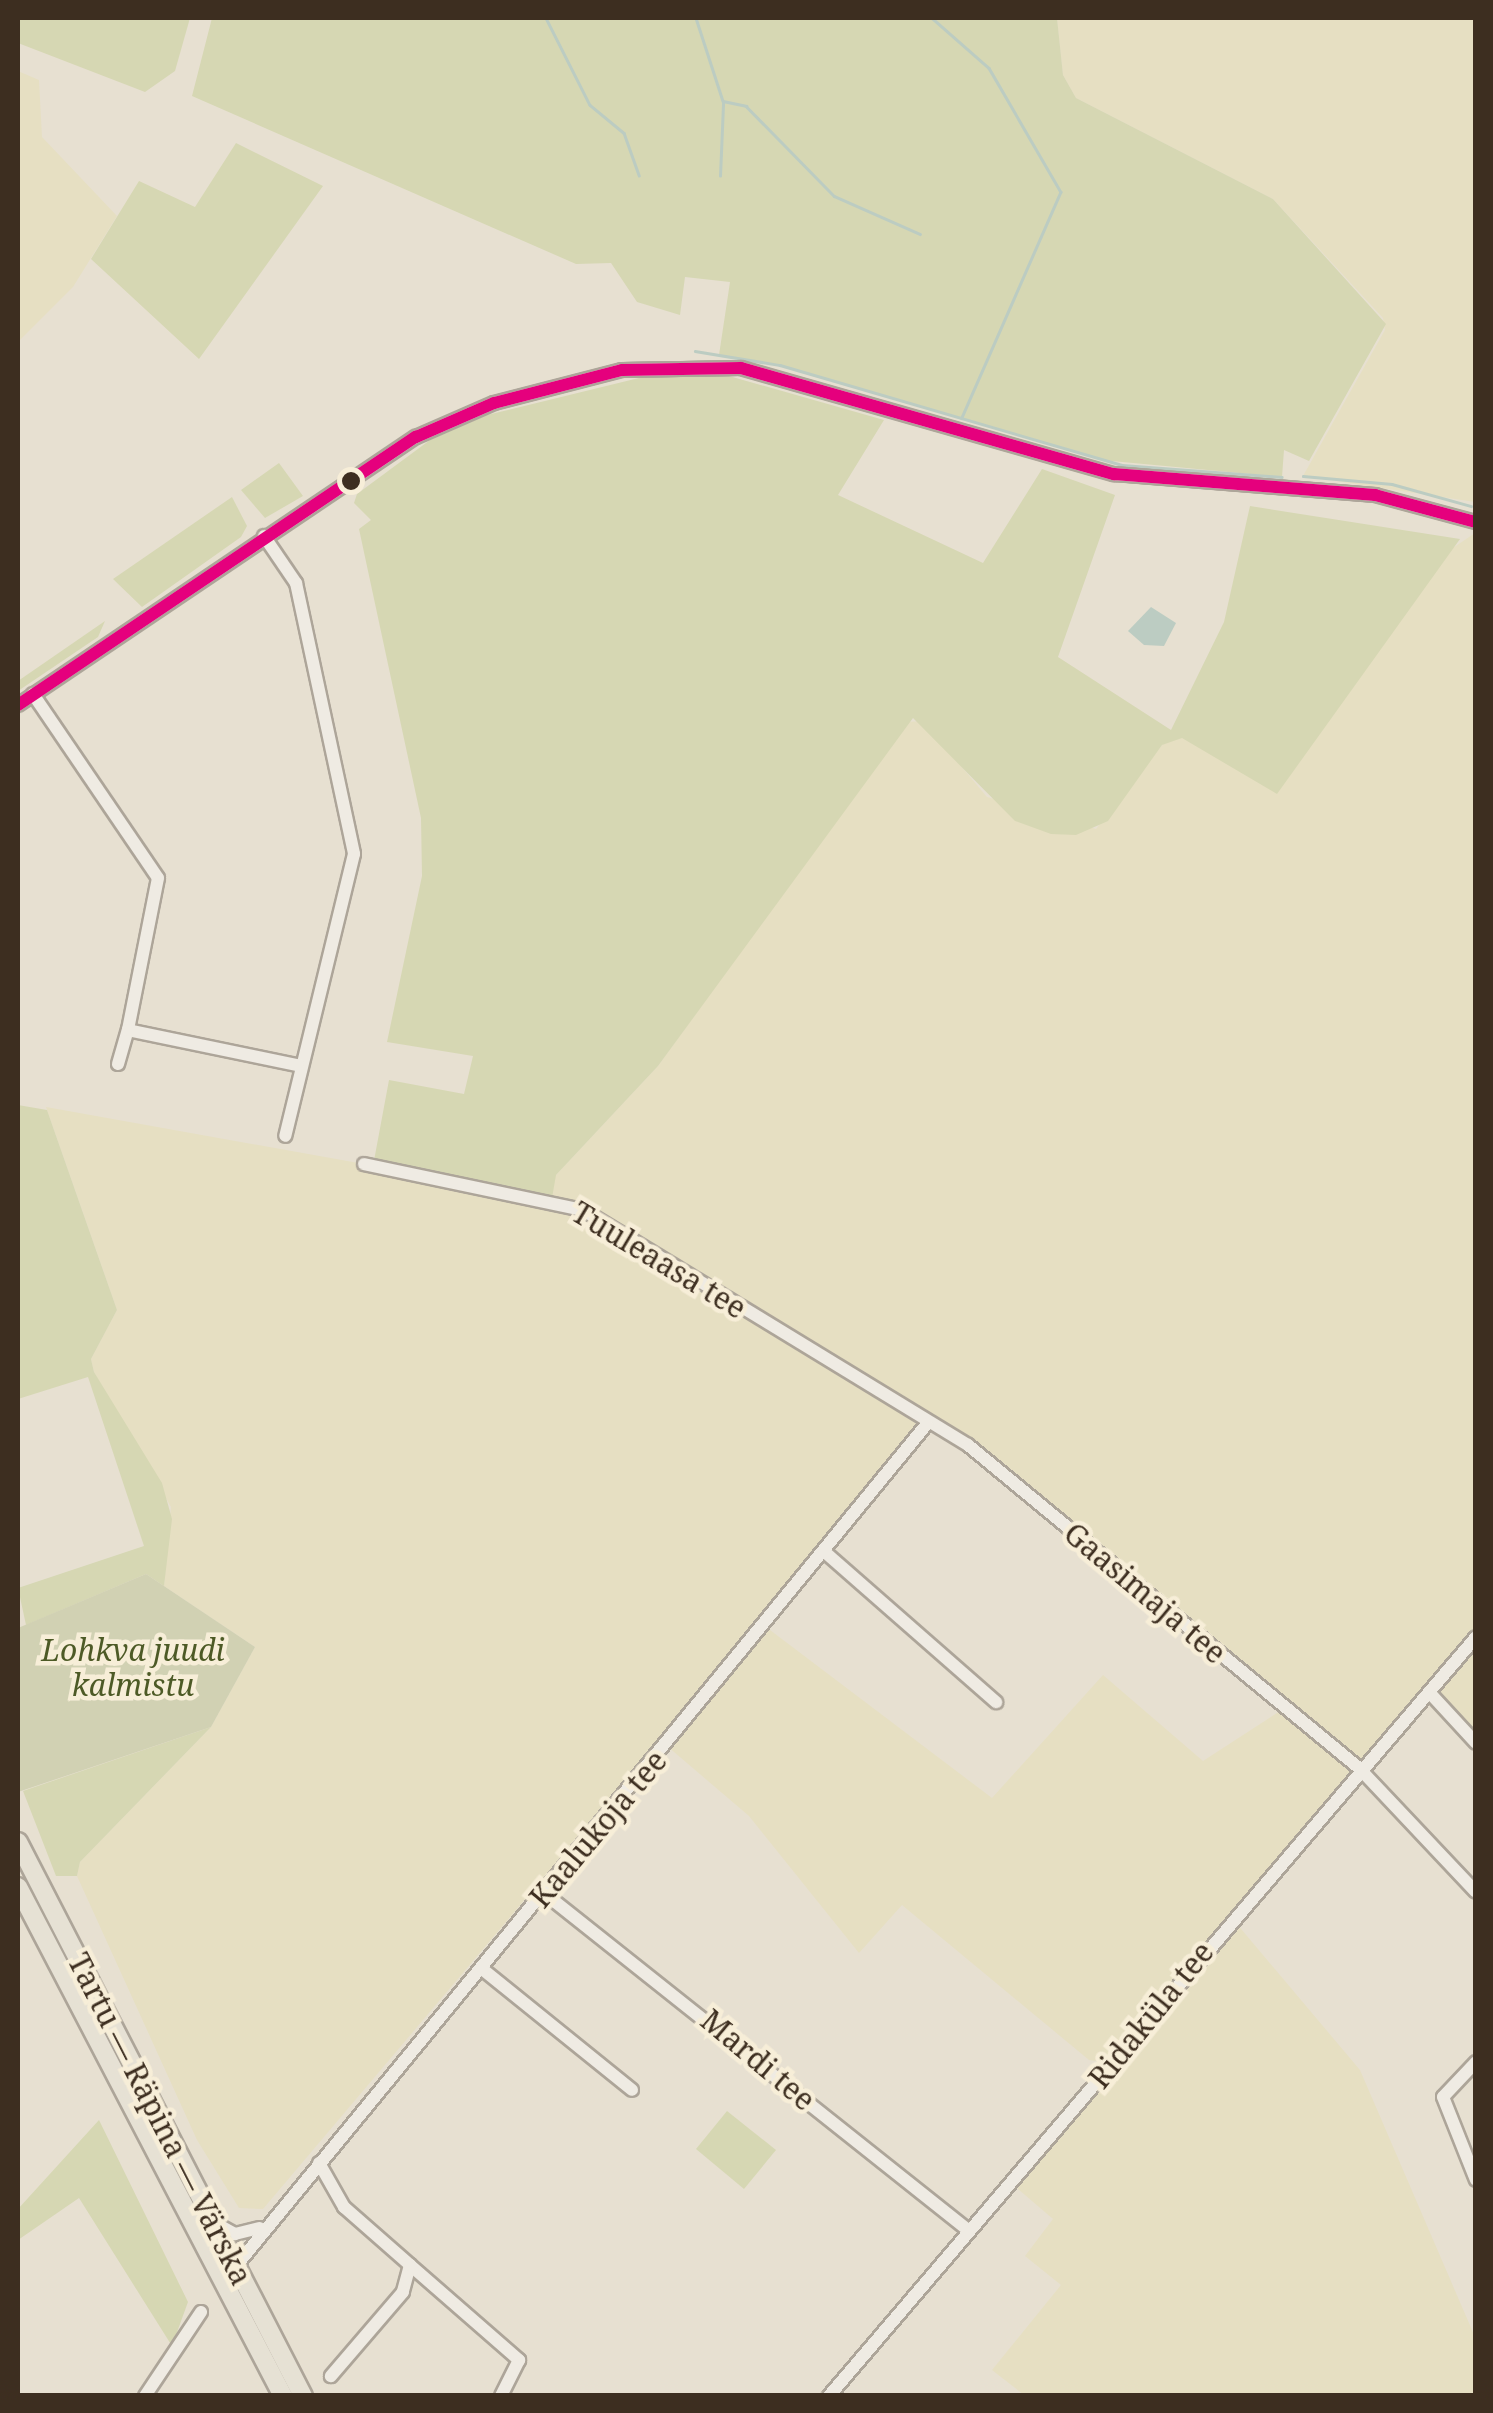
<!DOCTYPE html>
<html>
<head>
<meta charset="utf-8">
<style>
	body { margin:0 }
	#map { position:relative; width:1493px; height:2413px; overflow:hidden; background:#e7e0d1; font-family:"Noto Serif",serif }
	div>[style] { position:absolute }
	[style*='--x'] { left:calc(var(--x)*1px); top:calc(var(--y)*1px); width:calc(var(--w)*1px); rotate:calc(var(--a)*1deg) }
	.farmland>* { inset:0; background:#e6dfc2 }
	.green>* { inset:0; background:#d6d7b3 }
	.cemetery>* { inset:0; background:#d1d1b3 }
	.water>* { inset:0; background:#bcccc2 }
	.stream>* { height:2.5px; margin:-1.25px; padding:0 1.25px; transform-origin:1.25px; border-radius:1.25px; background:#bcccc2 }
	.roads { filter:drop-shadow(2px 0 #ada599) drop-shadow(-2px 0 #ada599) drop-shadow(0 2px #ada599) drop-shadow(0 -2px #ada599) }
	.minor>* { height:12px; margin:-6px; padding:0 6px; transform-origin:6px; border-radius:6px; background:#efebe3 }
	.major>* { height:18px; margin:-9px; padding:0 9px; transform-origin:9px; border-radius:9px; background:#e6e1d4 }
	.bus-1>* { height:12px; margin:-6px; padding:0 6px; transform-origin:6px; border-radius:6px; background:#e5007d }
	.dots>* { width:28px; height:28px; translate:-50% -50%; box-sizing:border-box; border:5px solid #f7eed8; border-radius:50% }
	span { translate:-50% -50%; white-space:nowrap; text-align:center; line-height:1.15; -webkit-text-stroke:9px #f7eed8; paint-order:stroke }
	.street-label { font-size:30px; color:#3d2e20 }
	.park-label { font-size:30px; color:#4d5a26; font-style:italic }
	.frame { position:absolute; inset:0; border:20px solid #3d2e20; pointer-events:none }
</style>
</head>
<body>
<div id="map">
	<div class="farmland">
		<i style="clip-path:polygon(1057px 18px,1475px 18px,1475px 502px,1303px 476px,1385px 330px,1383px 318px,1273px 199px,1076px 98px,1063px 75px)"></i>
		<i style="clip-path:polygon(18px 71px,39px 80px,42px 137px,117px 216px,73px 287px,18px 342px)"></i>
		<i style="clip-path:polygon(evenodd,1475px 533px,1475px 1743px,1430px 1693px,1231px 1917px,1360px 2070px,1475px 2337px,1475px 2395px,1024px 2395px,992px 2370px,1061px 2285px,1025px 2256px,1053px 2219px,1010px 2182px,1111px 2063px,1089px 2060px,902px 1905px,859px 1953px,749px 1816px,660px 1740px,263px 2209px,239px 2208px,197px 2140px,77px 1876px,80px 1862px,211px 1727px,255px 1647px,164px 1586px,171px 1507px,94px 1372px,91px 1359px,117px 1310px,46px 1107px,364px 1164px,556px 1175px,658px 1066px,906px 722px,923px 721px,987px 797px,1096px 829px,1162px 745px,1475px 533px,927px 1424px,968px 1445px,1283px 1709px,1203px 1761px,1103px 1675px,992px 1798px,766px 1627px,927px 1424px)"></i>
	</div>
	<div class="green">
		<i style="clip-path:polygon(18px 18px,190px 18px,175px 71px,145px 92px,18px 43px)"></i>
		<i style="clip-path:polygon(212px 18px,1057px 18px,1063px 75px,1076px 98px,1273px 199px,1386px 324px,1309px 461px,1284px 450px,1282px 477px,1101px 460px,780px 365px,719px 355px,730px 282px,685px 277px,680px 315px,637px 302px,611px 263px,576px 264px,192px 96px)"></i>
		<i style="clip-path:polygon(236px 143px,323px 186px,199px 359px,91px 259px,139px 181px,195px 207px)"></i>
		<i style="clip-path:polygon(722px 374px,884px 420px,838px 495px,983px 563px,1042px 469px,1115px 495px,1058px 657px,1171px 730px,1224px 622px,1250px 506px,1460px 539px,1277px 794px,1182px 738px,1162px 745px,1108px 821px,1076px 835px,1051px 834px,1015px 821px,913px 718px,658px 1066px,556px 1175px,552px 1198px,373px 1166px,389px 1080px,464px 1094px,473px 1056px,387px 1042px,422px 876px,421px 818px,359px 529px,371px 520px,354px 503px,357px 494px,430px 440px,487px 415px,643px 377px)"></i>
		<i style="clip-path:polygon(279px 463px,303px 496px,265px 518px,241px 490px)"></i>
		<i style="clip-path:polygon(232px 497px,247px 526px,241px 537px,142px 607px,113px 579px)"></i>
		<i style="clip-path:polygon(105px 621px,98px 637px,18px 691px,18px 681px)"></i>
		<i style="clip-path:polygon(18px 1105px,47px 1110px,117px 1310px,91px 1359px,94px 1372px,162px 1483px,172px 1519px,164px 1586px,146px 1574px,26px 1625px,18px 1588px,144px 1546px,88px 1377px,18px 1399px)"></i>
		<i style="clip-path:polygon(211px 1727px,80px 1862px,77px 1876px,56px 1876px,23px 1791px)"></i>
		<i style="clip-path:polygon(727px 2111px,776px 2150px,744px 2189px,696px 2149px)"></i>
		<i style="clip-path:polygon(99px 2120px,188px 2302px,172px 2346px,79px 2198px,18px 2240px,18px 2209px)"></i>
	</div>
	<div class="cemetery">
		<i style="clip-path:polygon(146px 1574px,255px 1647px,211px 1727px,18px 1792px,18px 1628px)"></i>
	</div>
	<div class="water">
		<i style="clip-path:polygon(1151px 607px,1176px 623px,1164px 646px,1144px 645px,1128px 631px)"></i>
	</div>
	<div class="stream">
		<i style="--x:546;--y:18;--w:97;--a:63.2"></i>
		<i style="--x:590;--y:105;--w:44;--a:39.5"></i>
		<i style="--x:624;--y:133;--w:45;--a:70.3"></i>
		<i style="--x:696;--y:18;--w:87;--a:72"></i>
		<i style="--x:723;--y:101;--w:24;--a:12"></i>
		<i style="--x:746;--y:106;--w:126;--a:45.6"></i>
		<i style="--x:834;--y:196;--w:94;--a:23.8"></i>
		<i style="--x:932;--y:18;--w:76;--a:41.3"></i>
		<i style="--x:989;--y:68;--w:143;--a:59.9"></i>
		<i style="--x:1061;--y:192;--w:247;--a:113.7"></i>
		<i style="--x:720;--y:176;--w:73;--a:-87.6"></i>
		<i style="--x:695;--y:351;--w:86;--a:9.4"></i>
		<i style="--x:780;--y:365;--w:356;--a:16.3"></i>
		<i style="--x:1122;--y:465;--w:160;--a:4.3"></i>
		<i style="--x:1303;--y:476;--w:89;--a:5.1"></i>
		<i style="--x:1392;--y:484;--w:82;--a:15.6"></i>
	</div>
	<div class="roads">
		<div class="minor">
			<i style="--x:264;--y:536;--w:57;--a:55.8"></i>
			<i style="--x:296;--y:583;--w:277;--a:77.9"></i>
			<i style="--x:354;--y:854;--w:290;--a:103.7"></i>
			<i style="--x:33;--y:694;--w:222;--a:55.8"></i>
			<i style="--x:158;--y:878;--w:155;--a:101.2"></i>
			<i style="--x:18;--y:705;--w:480;--a:-34"></i>
			<i style="--x:416;--y:437;--w:85;--a:-23.6"></i>
			<i style="--x:494;--y:403;--w:132;--a:-14.5"></i>
			<i style="--x:622;--y:370;--w:119;--a:-1"></i>
			<i style="--x:741;--y:368;--w:388;--a:15.9"></i>
			<i style="--x:1114;--y:474;--w:262;--a:4.6"></i>
			<i style="--x:1375;--y:495;--w:105;--a:15"></i>
			<i style="--x:118;--y:1064;--w:35;--a:-74"></i>
			<i style="--x:128;--y:1030;--w:173;--a:11.7"></i>
			<i style="--x:364;--y:1164;--w:224;--a:11.9"></i>
			<i style="--x:583;--y:1210;--w:451;--a:31.4"></i>
			<i style="--x:968;--y:1445;--w:507;--a:39.56"></i>
			<i style="--x:1359;--y:1768;--w:170;--a:46.7"></i>
			<i style="--x:827;--y:1554;--w:225;--a:41.2"></i>
			<i style="--x:1429;--y:1692;--w:69;--a:47.3"></i>
			<i style="--x:544;--y:1893;--w:542;--a:38.48"></i>
			<i style="--x:481;--y:1968;--w:194;--a:38.9"></i>
			<i style="--x:1476;--y:2062;--w:48;--a:133.3"></i>
			<i style="--x:1443;--y:2097;--w:89;--a:68.3"></i>
			<i style="--x:319;--y:2163;--w:51;--a:60.4"></i>
			<i style="--x:344;--y:2207;--w:88;--a:41.3"></i>
			<i style="--x:410;--y:2265;--w:28;--a:105"></i>
			<i style="--x:403;--y:2292;--w:111;--a:130.6"></i>
			<i style="--x:213;--y:2222;--w:25;--a:29"></i>
			<i style="--x:235;--y:2234;--w:25;--a:-14"></i>
			<i style="--x:410;--y:2265;--w:145;--a:41.1"></i>
			<i style="--x:519;--y:2360;--w:40;--a:116.6"></i>
			<i style="--x:236;--y:2266;--w:1089;--a:-50.63"></i>
			<i style="--x:145;--y:2396;--w:101;--a:-56.3"></i>
			<i style="--x:829;--y:2396;--w:997;--a:-49.55"></i>
		</div>
		<div class="major">
			<i style="--x:18;--y:1842;--w:623;--a:62.78"></i>
			<i style="--x:18;--y:1887;--w:574;--a:62.5"></i>
		</div>
	</div>
	<div class="bus-1">
		<i style="--x:18;--y:705;--w:480;--a:-34"></i>
		<i style="--x:416;--y:437;--w:85;--a:-23.6"></i>
		<i style="--x:494;--y:403;--w:132;--a:-14.5"></i>
		<i style="--x:622;--y:370;--w:119;--a:-1"></i>
		<i style="--x:741;--y:368;--w:388;--a:15.9"></i>
		<i style="--x:1114;--y:474;--w:262;--a:4.6"></i>
		<i style="--x:1375;--y:495;--w:105;--a:15"></i>
	</div>
	<div class="dots">
		<i style="left:351px;top:481px;background:#3d2e20"></i>
	</div>
	<div class="street-label">
		<span style="left:659px;top:1260px;rotate:31deg">Tuuleaasa tee</span>
		<span style="left:1145px;top:1593px;rotate:40deg">Gaasimaja tee</span>
		<span style="left:598px;top:1829px;rotate:-50deg">Kaalukoja tee</span>
		<span style="left:1151px;top:2015px;rotate:-51deg">Ridaküla tee</span>
		<span style="left:758px;top:2060px;rotate:40deg">Mardi tee</span>
		<span style="left:160px;top:2119px;rotate:63deg">Tartu — Räpina — Värska</span>
	</div>
	<div class="park-label">
		<span style="left:133px;top:1667px">Lohkva juudi<br>kalmistu</span>
	</div>
	<div class="frame"></div>
</div>
</body>
</html>
